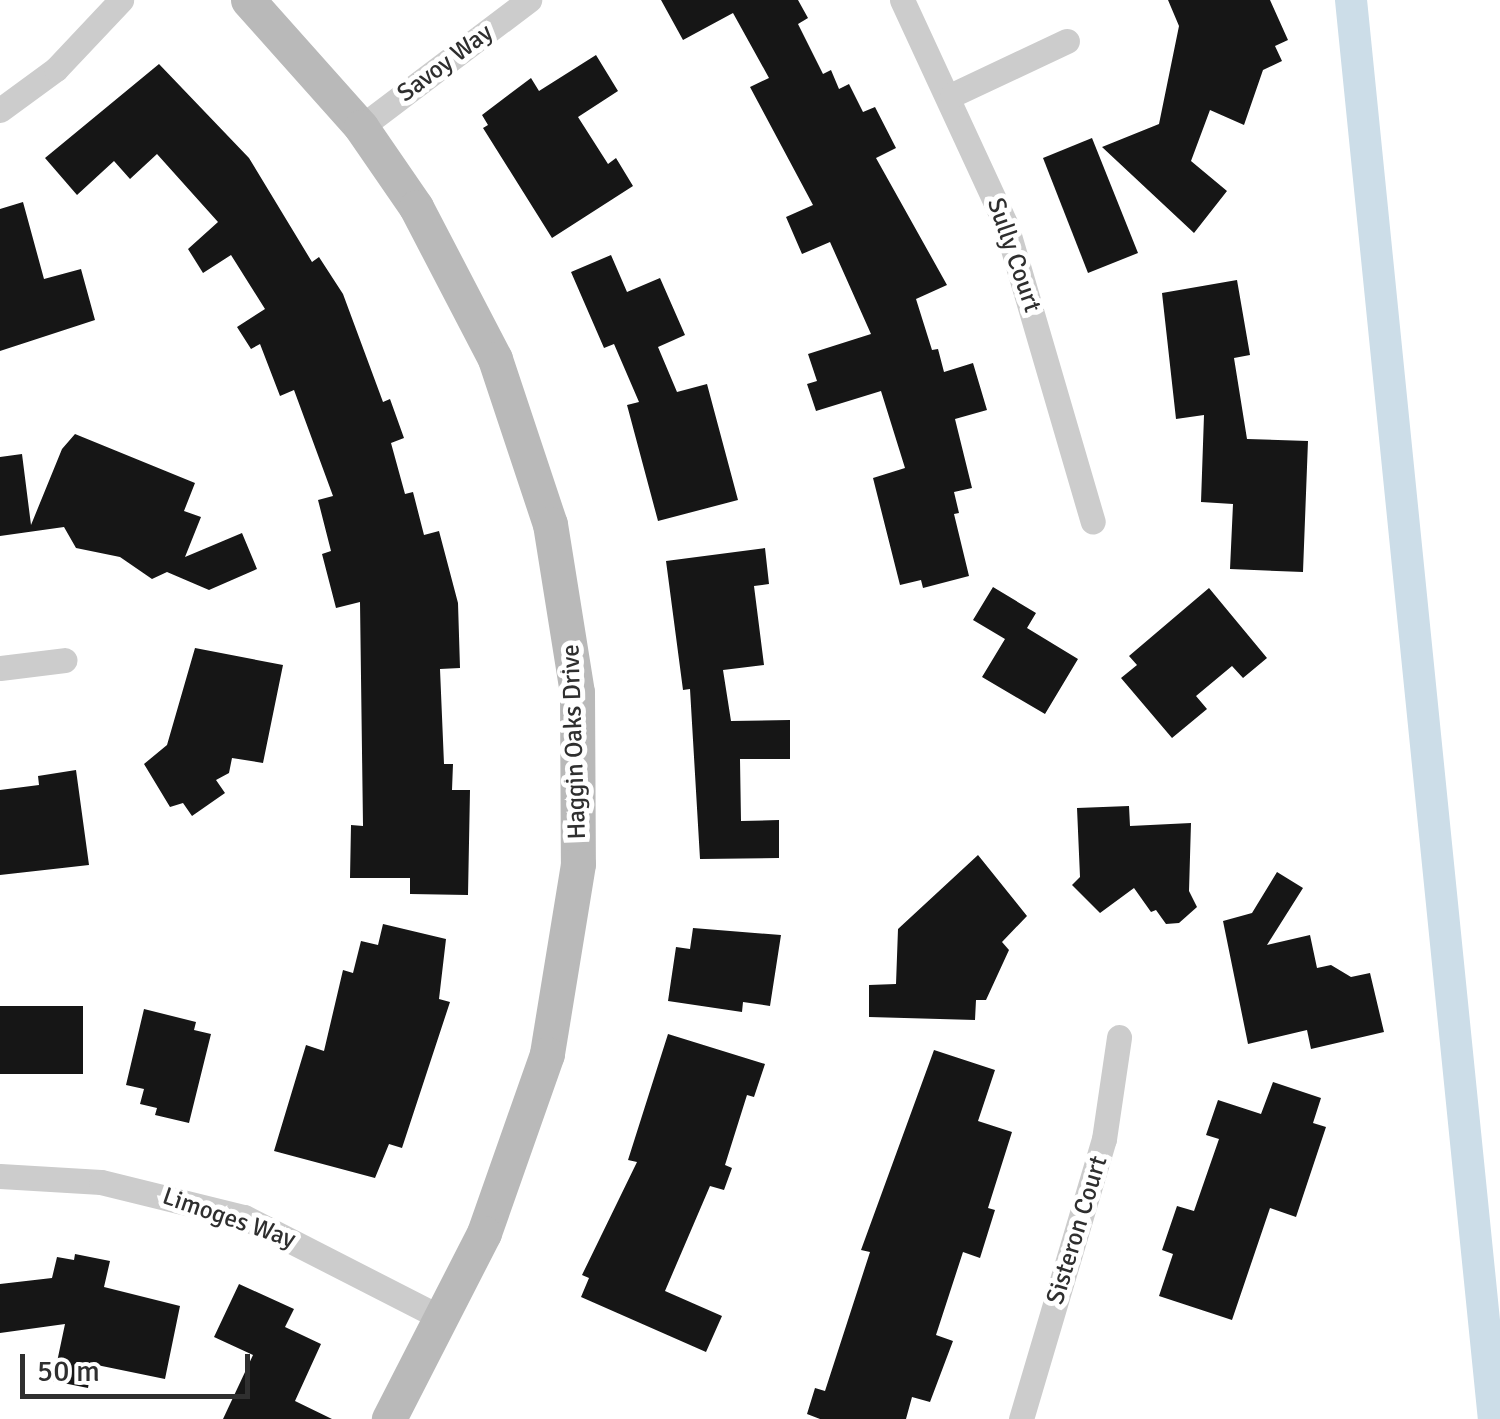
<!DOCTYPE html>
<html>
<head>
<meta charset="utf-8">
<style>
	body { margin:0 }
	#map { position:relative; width:1500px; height:1419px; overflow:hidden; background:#fff; font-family:Signika,sans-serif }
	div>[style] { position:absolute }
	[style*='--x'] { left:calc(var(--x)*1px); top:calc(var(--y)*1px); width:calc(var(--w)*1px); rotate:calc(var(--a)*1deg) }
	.canal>* { height:32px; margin:-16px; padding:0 16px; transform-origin:16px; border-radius:16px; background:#ccdde8 }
	.building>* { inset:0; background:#161616 }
	.street>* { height:25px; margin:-12.5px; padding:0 12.5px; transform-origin:12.5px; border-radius:12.5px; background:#ccc }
	.secondary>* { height:35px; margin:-17.5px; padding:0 17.5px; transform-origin:17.5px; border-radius:17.5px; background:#b9b9b9 }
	span { translate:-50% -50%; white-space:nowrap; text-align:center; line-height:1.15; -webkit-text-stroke:10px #fff; paint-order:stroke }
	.street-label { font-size:25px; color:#2f2f2f }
	.scale { position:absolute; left:20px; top:1354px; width:230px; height:45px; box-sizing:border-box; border:5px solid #2f2f2f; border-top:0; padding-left:12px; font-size:30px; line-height:35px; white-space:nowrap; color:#2f2f2f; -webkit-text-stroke:8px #fff; paint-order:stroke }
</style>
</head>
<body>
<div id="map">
	<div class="canal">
		<i style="--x:1351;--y:0;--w:1426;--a:84.25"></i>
	</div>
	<div class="building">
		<i style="clip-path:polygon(661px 0,798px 0,808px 18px,798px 24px,823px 74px,831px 70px,839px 89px,849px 84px,863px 112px,875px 107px,896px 148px,876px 158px,947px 285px,916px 299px,932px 350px,938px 349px,944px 372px,973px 363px,987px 410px,955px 419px,972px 488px,954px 492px,959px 513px,954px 514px,969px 576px,923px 588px,921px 580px,900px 585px,873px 478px,905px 468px,881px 391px,816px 411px,807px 384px,817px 381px,808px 354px,871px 334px,830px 242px,802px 254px,786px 217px,813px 205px,750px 87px,769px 78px,733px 13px,683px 40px)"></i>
		<i style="clip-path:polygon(1168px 0,1270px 0,1288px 40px,1275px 46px,1282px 61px,1263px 70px,1244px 125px,1210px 110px,1191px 161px,1227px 191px,1194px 233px,1102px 147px,1159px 124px,1179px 26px)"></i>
		<i style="clip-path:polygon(596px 55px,618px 91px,578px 117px,608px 164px,616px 158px,633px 186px,552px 238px,483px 128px,488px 125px,482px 115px,531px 78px,539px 91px)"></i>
		<i style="clip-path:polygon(159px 64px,249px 158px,312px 262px,319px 257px,343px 294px,383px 402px,390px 399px,404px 438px,391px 443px,405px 494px,413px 492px,424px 535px,439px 531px,458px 603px,460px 668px,440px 669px,444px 764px,453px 764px,452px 790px,470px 790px,468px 895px,410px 894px,410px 878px,350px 878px,351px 825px,363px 826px,360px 602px,336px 608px,322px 554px,331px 551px,318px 500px,333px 496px,294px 390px,280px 396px,260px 344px,251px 349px,237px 327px,265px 309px,231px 255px,203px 273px,188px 249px,218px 222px,157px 154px,130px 179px,114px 161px,77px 195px,45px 158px)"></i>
		<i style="clip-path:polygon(1092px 138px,1138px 253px,1088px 273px,1043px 158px)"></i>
		<i style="clip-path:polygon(23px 202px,44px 279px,81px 269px,95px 320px,0 351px,0 209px)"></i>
		<i style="clip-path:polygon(611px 255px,627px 292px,660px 278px,685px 335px,658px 347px,677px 392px,707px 384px,738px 500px,658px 521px,627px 405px,639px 402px,614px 344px,604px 348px,571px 272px)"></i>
		<i style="clip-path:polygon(1237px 280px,1250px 355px,1234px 358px,1247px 439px,1308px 441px,1303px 572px,1230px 569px,1233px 504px,1201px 502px,1204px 415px,1176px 419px,1162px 293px)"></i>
		<i style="clip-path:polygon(75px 434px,195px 483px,184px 511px,201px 517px,185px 557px,242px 533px,257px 569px,209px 590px,167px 572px,152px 579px,120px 557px,76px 548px,64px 527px,0 536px,0 457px,22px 454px,31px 525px,62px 449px)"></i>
		<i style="clip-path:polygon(765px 548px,769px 584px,754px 586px,764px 665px,723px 670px,731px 721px,790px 720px,790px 759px,740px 759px,741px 821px,779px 820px,779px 858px,700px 859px,690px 689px,683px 690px,666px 561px)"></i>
		<i style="clip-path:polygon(993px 587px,1036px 613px,1027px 628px,1078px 659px,1045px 714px,982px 677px,1005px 639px,973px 620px)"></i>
		<i style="clip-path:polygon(1209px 588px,1267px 658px,1243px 678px,1232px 666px,1196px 696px,1207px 709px,1172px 738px,1121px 678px,1137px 665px,1129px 656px)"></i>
		<i style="clip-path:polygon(195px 648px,283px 665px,263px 763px,232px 758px,229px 773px,216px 780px,225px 793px,192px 816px,183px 803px,170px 807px,144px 764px,167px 745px)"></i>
		<i style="clip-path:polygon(76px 770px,89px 865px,0 875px,0 790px,39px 785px,38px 776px)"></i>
		<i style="clip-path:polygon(1129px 806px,1130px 826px,1191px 823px,1189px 891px,1197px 907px,1179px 923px,1166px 924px,1156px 910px,1151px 912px,1134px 888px,1100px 913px,1072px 885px,1080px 877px,1077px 808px)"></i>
		<i style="clip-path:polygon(978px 855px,1027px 916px,1002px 942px,1009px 950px,986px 1000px,976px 1000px,975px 1020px,869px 1017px,869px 985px,896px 984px,898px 929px)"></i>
		<i style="clip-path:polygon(1277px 872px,1303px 888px,1267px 945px,1310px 935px,1317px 968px,1331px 965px,1351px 977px,1370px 973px,1384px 1032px,1311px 1049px,1307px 1030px,1248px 1044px,1223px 921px,1252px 913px)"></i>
		<i style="clip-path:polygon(383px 924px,446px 939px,439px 999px,450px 1002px,402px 1148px,389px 1144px,375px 1178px,274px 1151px,306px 1045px,324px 1051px,343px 970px,353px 973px,361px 941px,378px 945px)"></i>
		<i style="clip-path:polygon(693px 928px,781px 935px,770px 1006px,743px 1002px,742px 1012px,668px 1001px,676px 947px,690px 949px)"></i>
		<i style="clip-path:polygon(0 1006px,83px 1006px,83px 1074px,0 1074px)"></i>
		<i style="clip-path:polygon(144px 1009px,196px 1022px,194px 1030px,211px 1034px,189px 1123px,155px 1115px,157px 1108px,140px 1104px,144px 1089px,126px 1085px)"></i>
		<i style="clip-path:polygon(668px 1034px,765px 1064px,754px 1097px,747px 1095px,725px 1165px,732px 1168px,724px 1190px,710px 1186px,665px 1291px,722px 1316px,706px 1352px,581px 1297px,589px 1278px,582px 1275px,637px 1162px,628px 1160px)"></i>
		<i style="clip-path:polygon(934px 1050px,995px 1070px,978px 1121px,1012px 1132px,988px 1208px,995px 1210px,980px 1258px,963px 1252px,936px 1335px,953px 1341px,930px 1402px,912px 1397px,906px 1419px,820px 1419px,807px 1414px,815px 1388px,825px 1391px,870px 1252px,861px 1250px)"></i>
		<i style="clip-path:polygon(1273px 1082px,1321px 1098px,1313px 1123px,1326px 1127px,1296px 1217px,1270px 1208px,1232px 1320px,1159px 1296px,1173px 1254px,1162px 1250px,1177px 1206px,1194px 1211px,1219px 1139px,1206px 1135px,1218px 1100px,1261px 1114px)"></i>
		<i style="clip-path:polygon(75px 1254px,110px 1261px,104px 1287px,180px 1306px,165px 1379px,92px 1364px,88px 1388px,53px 1381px,65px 1324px,0 1333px,0 1284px,52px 1278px,57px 1257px,74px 1260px)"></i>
		<i style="clip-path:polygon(239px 1284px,294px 1309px,285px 1327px,321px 1344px,295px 1401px,332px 1419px,223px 1419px,253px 1355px,214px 1337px)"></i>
	</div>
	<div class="street">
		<i style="--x:902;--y:0;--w:248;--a:65.2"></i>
		<i style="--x:1006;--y:225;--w:309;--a:73.7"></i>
		<i style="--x:952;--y:95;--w:127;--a:-25.2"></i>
		<i style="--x:0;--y:110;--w:69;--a:-36.2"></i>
		<i style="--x:56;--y:69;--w:95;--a:-46.7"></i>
		<i style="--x:361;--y:127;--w:211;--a:-37.1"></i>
		<i style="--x:0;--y:668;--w:65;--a:-7"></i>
		<i style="--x:0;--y:1176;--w:101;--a:3.4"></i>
		<i style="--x:101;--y:1182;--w:147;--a:13.8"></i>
		<i style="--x:244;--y:1217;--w:221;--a:27.1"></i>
		<i style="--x:1021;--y:1419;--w:292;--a:-73.5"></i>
		<i style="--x:1104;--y:1139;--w:103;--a:-81.6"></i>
	</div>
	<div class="secondary">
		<i style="--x:248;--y:0;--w:170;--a:48.3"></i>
		<i style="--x:361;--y:127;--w:97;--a:55.5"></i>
		<i style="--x:416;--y:207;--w:171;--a:62.5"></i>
		<i style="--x:495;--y:359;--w:174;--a:71.6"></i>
		<i style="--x:550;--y:524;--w:170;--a:80.9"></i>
		<i style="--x:577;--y:692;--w:172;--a:89.7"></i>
		<i style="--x:578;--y:864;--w:193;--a:99.3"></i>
		<i style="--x:547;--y:1054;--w:190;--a:109.4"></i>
		<i style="--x:484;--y:1233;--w:209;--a:117.1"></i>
	</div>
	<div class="street-label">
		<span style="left:445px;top:63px;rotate:-37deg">Savoy Way</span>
		<span style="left:1014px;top:255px;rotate:71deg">Sully Court</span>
		<span style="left:574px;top:742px;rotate:-92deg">Haggin Oaks Drive</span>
		<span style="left:229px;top:1218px;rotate:19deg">Limoges Way</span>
		<span style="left:1077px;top:1230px;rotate:-73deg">Sisteron Court</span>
	</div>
	<div class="scale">50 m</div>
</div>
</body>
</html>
